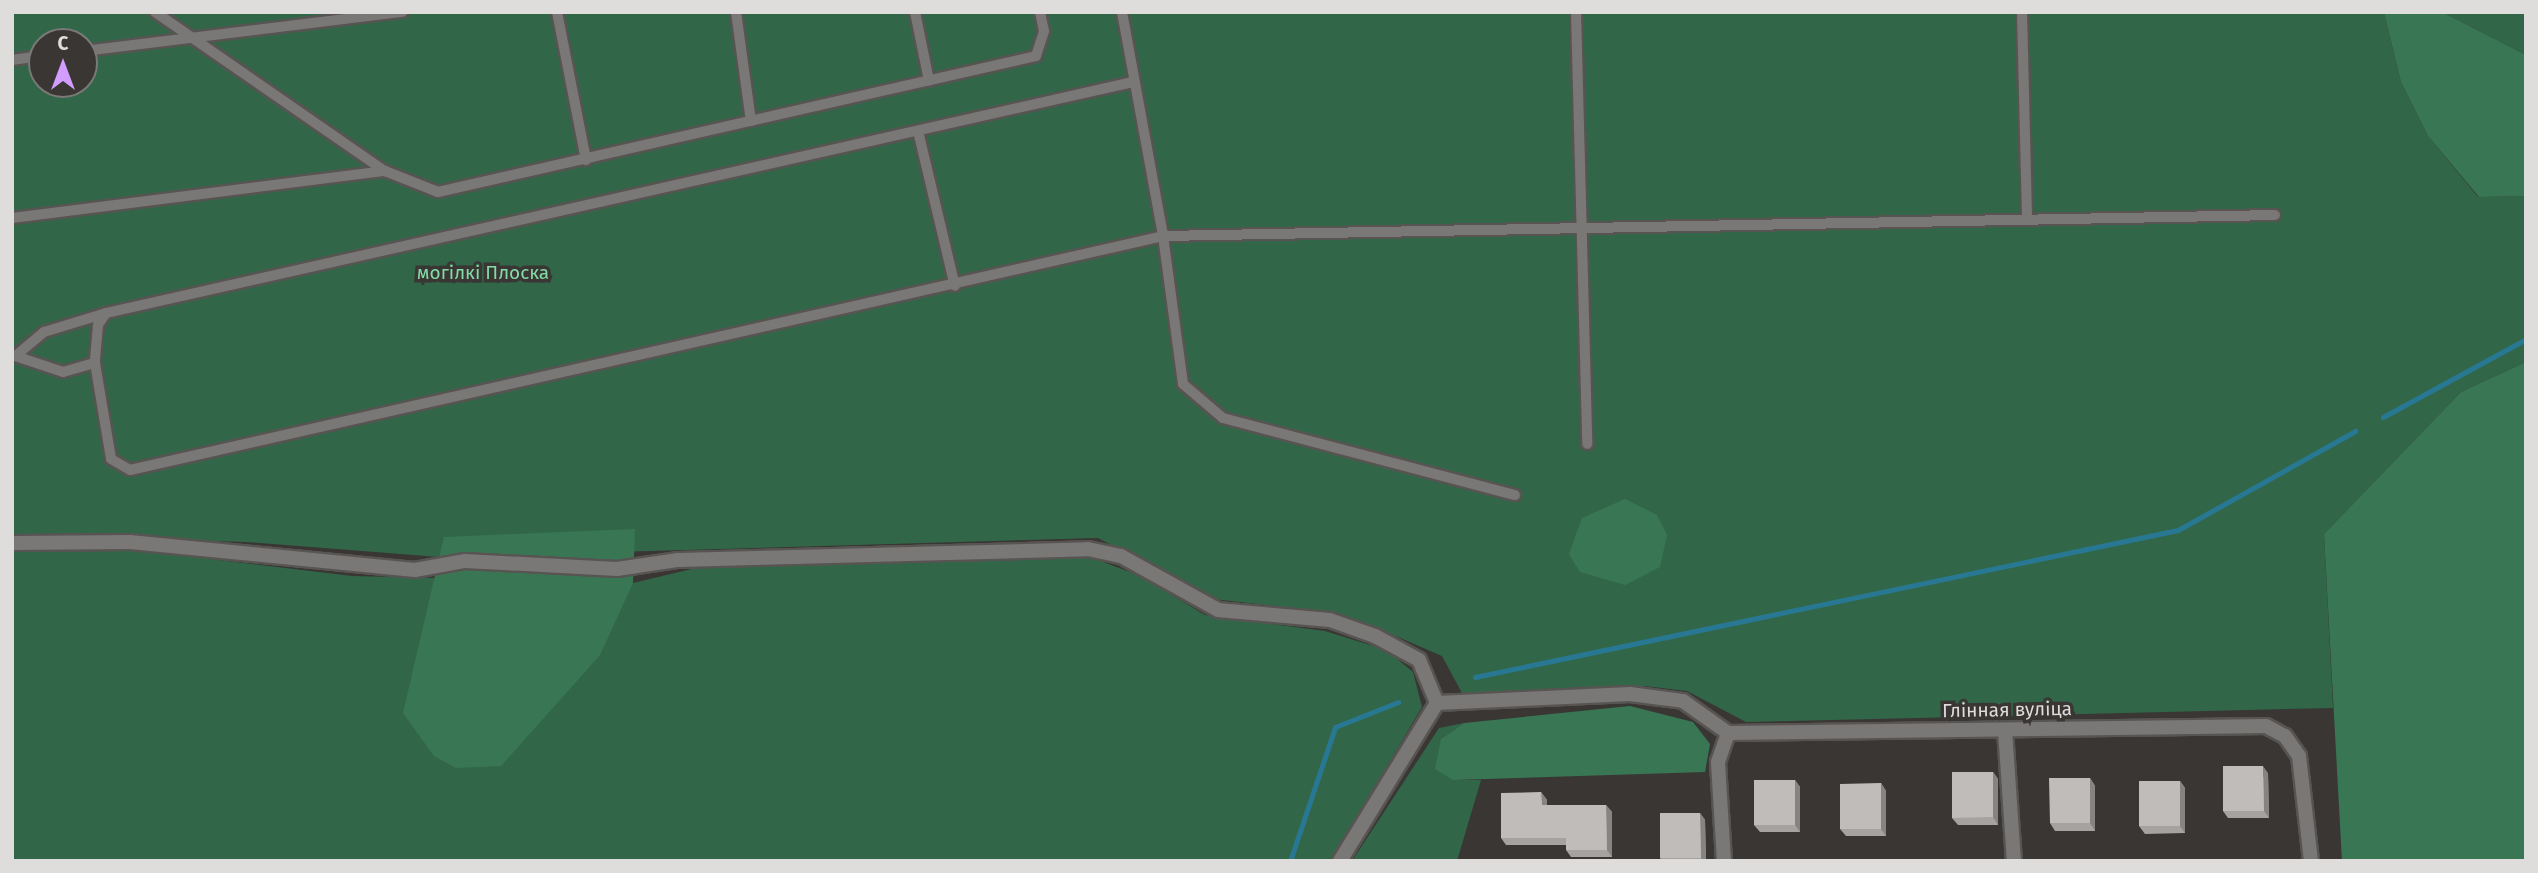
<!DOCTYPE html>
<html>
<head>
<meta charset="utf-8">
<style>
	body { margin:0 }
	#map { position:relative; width:2538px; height:873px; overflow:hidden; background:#393634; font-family:"Fira Sans",sans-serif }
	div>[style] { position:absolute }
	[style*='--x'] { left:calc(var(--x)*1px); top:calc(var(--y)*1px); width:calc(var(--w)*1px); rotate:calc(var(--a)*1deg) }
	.green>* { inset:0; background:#316748 }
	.forest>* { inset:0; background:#397754 }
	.stream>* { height:5px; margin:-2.5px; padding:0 2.5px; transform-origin:2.5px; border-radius:2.5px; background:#297893 }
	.roads { filter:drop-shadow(2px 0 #575452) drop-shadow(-2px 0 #575452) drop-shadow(0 2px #575452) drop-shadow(0 -2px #575452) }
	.lane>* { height:10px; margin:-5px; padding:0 5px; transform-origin:5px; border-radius:5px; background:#797877 }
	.street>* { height:14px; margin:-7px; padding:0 7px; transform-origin:7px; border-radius:7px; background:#797877 }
	.wall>* { inset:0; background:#a5a2a0 }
	.shaded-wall>* { inset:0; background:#868482 }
	.building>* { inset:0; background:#c0bcba }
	span { translate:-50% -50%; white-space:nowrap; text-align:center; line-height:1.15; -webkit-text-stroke:7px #393634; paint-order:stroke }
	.park-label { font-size:19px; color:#82dba6 }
	.street-label { font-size:19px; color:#dfdddc }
	.frame { position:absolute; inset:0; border:14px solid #dfdddc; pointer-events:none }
	.north { position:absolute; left:28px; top:28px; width:70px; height:70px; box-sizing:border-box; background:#393634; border:2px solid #7b7977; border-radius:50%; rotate:0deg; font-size:19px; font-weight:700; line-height:28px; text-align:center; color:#dfdddc }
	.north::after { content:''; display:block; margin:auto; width:24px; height:32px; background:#d29dfd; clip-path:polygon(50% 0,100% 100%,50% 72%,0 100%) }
</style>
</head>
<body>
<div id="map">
	<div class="green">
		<i style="clip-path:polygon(evenodd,12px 12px,2384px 12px,2401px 82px,2428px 136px,2478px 197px,2526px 196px,2526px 362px,2461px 392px,2324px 534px,2333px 708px,1746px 722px,1687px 691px,1645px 686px,1462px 693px,1442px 656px,1377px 628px,1333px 613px,1214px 599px,1098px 538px,439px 557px,246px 542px,12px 535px,12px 12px,42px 42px,84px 42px,84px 84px,42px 84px,42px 42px)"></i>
		<i style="clip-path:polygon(2442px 12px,2526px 12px,2526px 55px)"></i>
		<i style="clip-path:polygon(135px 550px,352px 576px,633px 583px,696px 568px,1087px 556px,1138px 575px,1205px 615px,1325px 631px,1386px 650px,1413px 672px,1422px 707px,1331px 861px,12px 861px,12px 551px)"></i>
		<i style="clip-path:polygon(1464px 723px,1441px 739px,1453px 780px,1481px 780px,1457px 861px,1352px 861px,1439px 728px)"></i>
	</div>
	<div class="forest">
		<i style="clip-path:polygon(2384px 12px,2442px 12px,2526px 55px,2526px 196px,2479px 197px,2428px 136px,2401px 82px)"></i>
		<i style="clip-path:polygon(2526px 362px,2526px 861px,2342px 861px,2324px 534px,2461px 392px)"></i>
		<i style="clip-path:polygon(1625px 499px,1657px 515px,1667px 535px,1660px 567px,1625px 585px,1580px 572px,1569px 554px,1582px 518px)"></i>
		<i style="clip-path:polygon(635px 529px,633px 583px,600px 655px,501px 766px,456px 768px,434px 756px,403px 713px,444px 537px)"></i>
		<i style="clip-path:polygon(1630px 706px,1693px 722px,1710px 744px,1705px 772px,1453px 780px,1435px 769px,1441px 739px,1464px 723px)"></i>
	</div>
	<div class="stream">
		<i style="--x:2383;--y:417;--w:163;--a:-28.6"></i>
		<i style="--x:1475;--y:677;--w:718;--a:-11.81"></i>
		<i style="--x:2178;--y:530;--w:203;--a:-29.2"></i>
		<i style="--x:1290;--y:861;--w:141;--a:-71.4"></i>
		<i style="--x:1335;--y:727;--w:68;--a:-21.6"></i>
	</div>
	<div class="roads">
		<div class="lane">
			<i style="--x:155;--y:12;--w:280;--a:34.7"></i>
			<i style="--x:385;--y:171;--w:57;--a:21.6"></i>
			<i style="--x:438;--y:192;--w:613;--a:-12.81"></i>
			<i style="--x:1036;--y:56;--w:26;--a:-72"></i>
			<i style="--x:1044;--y:31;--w:19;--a:-102"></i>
			<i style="--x:557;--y:12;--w:151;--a:78.9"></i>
			<i style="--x:736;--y:12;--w:110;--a:82.2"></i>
			<i style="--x:915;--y:12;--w:70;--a:78.5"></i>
			<i style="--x:1122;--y:12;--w:228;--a:79.6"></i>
			<i style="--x:1163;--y:236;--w:1112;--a:-1.08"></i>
			<i style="--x:1576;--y:12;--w:432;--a:88.5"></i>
			<i style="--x:2022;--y:12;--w:206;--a:88.6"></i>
			<i style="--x:84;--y:51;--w:321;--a:-7"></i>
			<i style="--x:12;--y:60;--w:30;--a:-8"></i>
			<i style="--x:1133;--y:82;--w:1053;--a:167.32"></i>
			<i style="--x:106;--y:313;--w:14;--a:124"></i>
			<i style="--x:98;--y:325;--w:38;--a:95"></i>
			<i style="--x:95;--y:363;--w:97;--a:80.5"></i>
			<i style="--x:111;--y:459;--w:22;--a:30"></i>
			<i style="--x:130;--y:470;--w:1059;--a:-12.76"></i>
			<i style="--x:1163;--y:236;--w:149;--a:82.3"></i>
			<i style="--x:1183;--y:384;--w:52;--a:40.4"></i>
			<i style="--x:1223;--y:418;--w:302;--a:14.8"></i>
			<i style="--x:918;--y:131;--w:159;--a:76.6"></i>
			<i style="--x:12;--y:218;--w:376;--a:-7.2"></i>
			<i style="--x:19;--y:353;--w:33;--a:-40"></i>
			<i style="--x:44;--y:332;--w:65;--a:-17"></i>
			<i style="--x:12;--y:355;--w:54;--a:18.4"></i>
			<i style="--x:63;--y:372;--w:33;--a:-16"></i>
		</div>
		<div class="street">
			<i style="--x:12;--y:543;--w:118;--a:-0.5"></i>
			<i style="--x:130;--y:542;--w:286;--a:5.6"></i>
			<i style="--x:415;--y:570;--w:51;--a:-10.2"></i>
			<i style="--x:465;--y:561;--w:152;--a:3"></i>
			<i style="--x:617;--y:569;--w:62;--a:-8.4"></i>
			<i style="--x:678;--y:560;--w:410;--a:-1.5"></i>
			<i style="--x:1088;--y:549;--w:34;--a:12"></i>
			<i style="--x:1121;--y:556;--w:111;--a:29.1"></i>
			<i style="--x:1218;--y:610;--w:112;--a:5.1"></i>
			<i style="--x:1330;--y:620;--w:48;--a:19.6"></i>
			<i style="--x:1375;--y:636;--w:50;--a:28.6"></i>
			<i style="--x:1419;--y:660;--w:47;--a:67.3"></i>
			<i style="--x:1437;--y:703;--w:193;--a:-2.7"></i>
			<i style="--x:1630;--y:694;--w:53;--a:7.5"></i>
			<i style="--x:1683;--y:701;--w:55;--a:35.4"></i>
			<i style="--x:2005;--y:730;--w:131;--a:86.1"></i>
			<i style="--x:1728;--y:733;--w:538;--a:-0.75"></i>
			<i style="--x:2266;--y:726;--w:21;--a:28"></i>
			<i style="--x:2285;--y:736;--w:24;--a:55"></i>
			<i style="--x:2299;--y:756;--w:106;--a:83.5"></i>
			<i style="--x:1340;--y:861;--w:185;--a:-58.5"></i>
			<i style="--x:1724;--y:861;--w:99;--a:-93.5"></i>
			<i style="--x:1718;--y:762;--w:31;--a:-71"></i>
		</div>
	</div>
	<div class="wall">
		<i style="clip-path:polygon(1993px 772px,1998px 779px,1998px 825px,1958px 825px,1952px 818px)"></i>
		<i style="clip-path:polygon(2268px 773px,2269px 818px,2228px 818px,2223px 811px)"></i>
		<i style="clip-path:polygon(2090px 778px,2095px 786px,2095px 831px,2055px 831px,2050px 823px)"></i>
		<i style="clip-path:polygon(1795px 780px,1800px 787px,1800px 832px,1760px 832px,1754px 825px)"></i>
		<i style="clip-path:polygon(2180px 781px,2185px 788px,2185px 833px,2145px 834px,2139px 826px)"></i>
		<i style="clip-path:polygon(1881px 783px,1886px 791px,1886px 836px,1846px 836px,1840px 829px)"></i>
		<i style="clip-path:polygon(1541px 792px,1547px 800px,1547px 805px,1606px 805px,1612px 812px,1612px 857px,1571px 857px,1566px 850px,1566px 845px,1506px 845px,1501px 838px)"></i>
		<i style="clip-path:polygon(1700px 813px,1705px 820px,1706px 861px,1662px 861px,1660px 858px)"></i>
	</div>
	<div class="shaded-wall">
		<i style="clip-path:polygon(2263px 766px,2268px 773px,2269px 818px,2264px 811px)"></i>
		<i style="clip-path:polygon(1993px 772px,1998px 779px,1998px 825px,1993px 817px)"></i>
		<i style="clip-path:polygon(2090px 778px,2095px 786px,2095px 831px,2090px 823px)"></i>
		<i style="clip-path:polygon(1795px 780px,1800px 787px,1800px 832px,1795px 825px)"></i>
		<i style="clip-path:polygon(2180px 781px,2185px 788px,2185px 833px,2180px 826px)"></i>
		<i style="clip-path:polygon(1881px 783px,1886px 791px,1886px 836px,1881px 829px)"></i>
		<i style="clip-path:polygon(1541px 792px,1547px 800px,1547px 813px,1542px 805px)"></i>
		<i style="clip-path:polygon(1606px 805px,1612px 812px,1612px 857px,1607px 850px)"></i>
		<i style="clip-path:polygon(1700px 813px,1705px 820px,1706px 861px,1703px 861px,1701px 858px)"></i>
	</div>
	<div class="building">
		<i style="clip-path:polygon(2223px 766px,2263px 766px,2264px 811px,2223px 811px)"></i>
		<i style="clip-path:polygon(1952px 772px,1993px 772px,1993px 817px,1952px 818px)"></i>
		<i style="clip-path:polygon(2049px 778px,2090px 778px,2090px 823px,2050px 823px)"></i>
		<i style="clip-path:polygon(1754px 780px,1795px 780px,1795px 825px,1754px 825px)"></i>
		<i style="clip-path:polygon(2139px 781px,2180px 781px,2180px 826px,2139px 826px)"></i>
		<i style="clip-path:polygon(1881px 783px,1881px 829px,1840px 829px,1840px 784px)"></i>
		<i style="clip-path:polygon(1541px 792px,1542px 805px,1606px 805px,1607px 850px,1566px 850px,1566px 838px,1501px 838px,1501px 793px)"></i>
		<i style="clip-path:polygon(1660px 813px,1700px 813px,1701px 858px,1660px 858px)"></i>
	</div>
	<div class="park-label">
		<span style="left:483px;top:273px">могілкі Плоска</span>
	</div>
	<div class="street-label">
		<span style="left:2007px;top:710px;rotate:-1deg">Глінная вуліца</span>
	</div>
	<div class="frame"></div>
	<div class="north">С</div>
</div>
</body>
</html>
